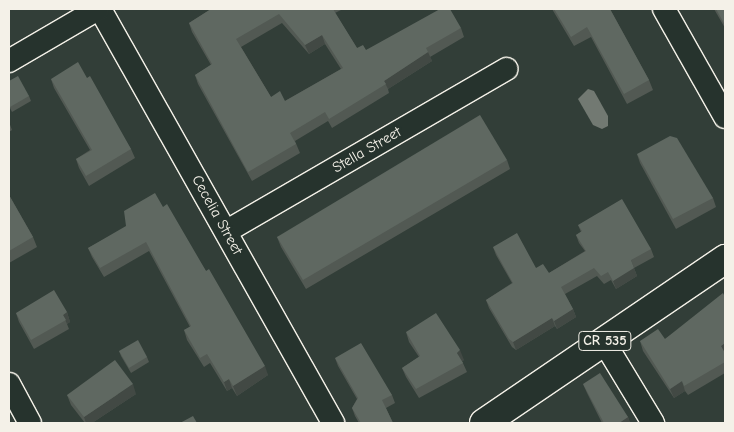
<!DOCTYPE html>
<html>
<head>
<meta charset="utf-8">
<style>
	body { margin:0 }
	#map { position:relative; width:734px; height:432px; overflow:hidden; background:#323e38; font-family:"Comic Neue",sans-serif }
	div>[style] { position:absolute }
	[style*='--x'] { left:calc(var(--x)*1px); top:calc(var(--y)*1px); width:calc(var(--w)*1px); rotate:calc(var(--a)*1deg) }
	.water>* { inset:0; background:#727972 }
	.roads { filter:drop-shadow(1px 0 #f4f1e8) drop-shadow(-1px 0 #f4f1e8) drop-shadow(0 1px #f4f1e8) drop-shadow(0 -1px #f4f1e8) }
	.minor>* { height:22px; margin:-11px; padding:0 11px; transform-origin:11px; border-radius:11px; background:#26332d }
	.primary>* { height:28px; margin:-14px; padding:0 14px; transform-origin:14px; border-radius:14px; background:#26332d }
	.wall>* { inset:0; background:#525953 }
	.shaded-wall>* { inset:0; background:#424944 }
	.building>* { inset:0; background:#5f6861 }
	span { translate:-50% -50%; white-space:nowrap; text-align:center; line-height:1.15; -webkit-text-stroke:4.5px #26332d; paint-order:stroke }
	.shield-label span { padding:1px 4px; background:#26332d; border:1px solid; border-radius:4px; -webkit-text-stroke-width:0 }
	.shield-label { font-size:14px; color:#f4f1e8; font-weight:700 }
	.street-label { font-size:15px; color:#f4f1e8 }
	.frame { position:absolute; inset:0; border:10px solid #f4f1e8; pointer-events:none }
</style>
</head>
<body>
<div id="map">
	<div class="water">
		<i style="clip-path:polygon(588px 89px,594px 91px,608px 116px,608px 126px,602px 129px,593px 125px,578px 99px)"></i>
	</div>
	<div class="roads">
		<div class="minor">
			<i style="--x:100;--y:9;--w:475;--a:60.6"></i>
			<i style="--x:664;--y:9;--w:124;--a:60.5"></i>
			<i style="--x:9;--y:61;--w:103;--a:-30.3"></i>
			<i style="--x:227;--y:231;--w:323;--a:-30.1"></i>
			<i style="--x:604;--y:342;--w:95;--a:58.8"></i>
			<i style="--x:9;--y:384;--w:44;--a:61.7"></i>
		</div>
		<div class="primary">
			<i style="--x:484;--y:423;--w:292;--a:-34.2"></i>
		</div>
	</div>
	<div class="wall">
		<i style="clip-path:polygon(evenodd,211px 9px,343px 9px,335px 13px,357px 48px,366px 50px,461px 28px,464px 37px,430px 57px,432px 61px,388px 89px,389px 93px,332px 128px,328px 121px,295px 141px,300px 153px,252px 181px,198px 84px,195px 75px,211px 65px,192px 32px,189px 23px,211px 9px,282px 23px,309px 54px,325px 44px,341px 69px,285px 101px,271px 97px,241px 47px,282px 23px)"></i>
		<i style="clip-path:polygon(552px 9px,610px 9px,649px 80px,653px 90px,627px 104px,591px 37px,574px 46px)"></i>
		<i style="clip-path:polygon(714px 9px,725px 9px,725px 28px)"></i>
		<i style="clip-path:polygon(87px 78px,131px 149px,135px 158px,89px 186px,79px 168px,76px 159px,90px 150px,54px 88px,51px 79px)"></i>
		<i style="clip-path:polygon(9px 81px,29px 96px,31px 101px,12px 112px,9px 106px)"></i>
		<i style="clip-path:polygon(9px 122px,12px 130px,9px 132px)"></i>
		<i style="clip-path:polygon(637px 154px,713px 198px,716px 207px,676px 229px,640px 163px)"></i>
		<i style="clip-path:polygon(507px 160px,510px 169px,306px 289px,281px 247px,277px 237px)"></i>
		<i style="clip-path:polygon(9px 195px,33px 237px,37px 247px,9px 263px)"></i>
		<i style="clip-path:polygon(163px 207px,206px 271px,268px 375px,237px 396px,232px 388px,227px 391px,210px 363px,204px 367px,187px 340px,184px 330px,190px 327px,149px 251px,104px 277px,92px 257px,88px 248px)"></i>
		<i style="clip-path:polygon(578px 225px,651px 249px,654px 257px,634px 268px,637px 276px,616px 289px,611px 280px,604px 284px,597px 276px,565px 294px,573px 309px,576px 317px,557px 329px,555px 326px,516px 350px,512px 347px,489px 308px,486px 300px,512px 283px,496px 255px,493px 247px,536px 268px,549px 273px,585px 251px,579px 243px,576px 235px,581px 232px)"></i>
		<i style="clip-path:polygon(725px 297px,725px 373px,688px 395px,685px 391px,674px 398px,643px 351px,640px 341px,665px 339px)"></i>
		<i style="clip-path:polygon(67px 312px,70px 322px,67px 324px,69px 329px,34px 349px,19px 322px,16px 313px)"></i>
		<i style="clip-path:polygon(406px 332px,464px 360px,462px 361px,467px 372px,419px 398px,406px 377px,402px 368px,419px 357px,409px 342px)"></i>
		<i style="clip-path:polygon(119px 351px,147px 357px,149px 362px,131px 373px,121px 356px)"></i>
		<i style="clip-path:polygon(335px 358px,392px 395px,395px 403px,386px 408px,393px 423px,359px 423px,355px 416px,352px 408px,357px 399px,338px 366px)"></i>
		<i style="clip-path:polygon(583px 384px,628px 417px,630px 423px,602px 423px,587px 393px)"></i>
		<i style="clip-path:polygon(136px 394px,92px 423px,85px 423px,71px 405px,67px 395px)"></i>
	</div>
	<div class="shaded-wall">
		<i style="clip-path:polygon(322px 35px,325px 44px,309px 54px,305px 45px)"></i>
		<i style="clip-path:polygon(428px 52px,432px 61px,388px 89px,384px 81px)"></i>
		<i style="clip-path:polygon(631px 260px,637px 276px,616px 289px,613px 281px)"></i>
		<i style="clip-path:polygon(573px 309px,576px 317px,557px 329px,554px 321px)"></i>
		<i style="clip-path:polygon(67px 312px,70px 322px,67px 324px,63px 315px)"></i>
		<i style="clip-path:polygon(552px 318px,555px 326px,516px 350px,513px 342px)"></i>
		<i style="clip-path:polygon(725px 343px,725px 355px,721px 346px)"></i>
		<i style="clip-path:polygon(460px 350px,464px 360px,461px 362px,457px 353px)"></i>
		<i style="clip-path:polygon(265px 366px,268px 375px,237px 396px,233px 386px)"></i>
		<i style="clip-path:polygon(229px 379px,232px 388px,227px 391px,224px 382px)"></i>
		<i style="clip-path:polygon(682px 381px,685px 391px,674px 398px,670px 389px)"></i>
		<i style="clip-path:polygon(133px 384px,136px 394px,92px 423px,86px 423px,84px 417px)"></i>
		<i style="clip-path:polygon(628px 417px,630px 423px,619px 423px)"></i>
	</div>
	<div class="building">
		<i style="clip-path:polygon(evenodd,211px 9px,333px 9px,357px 48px,363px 45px,366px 50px,440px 9px,450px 9px,461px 28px,426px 48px,428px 52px,384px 81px,386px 84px,329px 119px,325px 112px,290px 133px,296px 144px,248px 172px,195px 75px,212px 64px,189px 23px,211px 9px,279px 14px,305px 45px,322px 35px,343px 68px,285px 101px,280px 91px,271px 97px,236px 39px,279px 14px)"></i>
		<i style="clip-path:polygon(554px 9px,610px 9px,649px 80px,624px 94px,587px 27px,571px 37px)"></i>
		<i style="clip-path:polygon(716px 9px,725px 9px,725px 25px)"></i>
		<i style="clip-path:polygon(78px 62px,87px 78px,90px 76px,131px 149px,86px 176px,76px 159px,92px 150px,51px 79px)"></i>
		<i style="clip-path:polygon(18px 76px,29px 96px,10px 107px,9px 104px,9px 81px)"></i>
		<i style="clip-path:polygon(480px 115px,507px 160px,303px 280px,277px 237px)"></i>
		<i style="clip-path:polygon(670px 136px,677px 138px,713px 198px,673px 219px,637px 154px)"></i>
		<i style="clip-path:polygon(155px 193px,163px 207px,167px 204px,206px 271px,209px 269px,265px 366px,233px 386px,229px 379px,224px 382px,207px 354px,200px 358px,184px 330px,191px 326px,146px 242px,100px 268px,88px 248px,126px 226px,124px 211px)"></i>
		<i style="clip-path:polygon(9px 195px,33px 237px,9px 251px)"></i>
		<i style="clip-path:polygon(622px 199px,651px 249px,631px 260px,634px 268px,613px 281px,608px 272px,601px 276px,594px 268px,561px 287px,573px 309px,554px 321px,552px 318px,513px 342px,509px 339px,486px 300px,513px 283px,493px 247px,517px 233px,536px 268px,543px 264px,549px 273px,586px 251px,576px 235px,582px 231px,578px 225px)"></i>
		<i style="clip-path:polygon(54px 290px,67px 312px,63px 315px,66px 320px,31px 340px,16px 313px)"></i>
		<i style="clip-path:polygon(723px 293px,725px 297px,725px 343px,721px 346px,725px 353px,725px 362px,684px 386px,682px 381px,670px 389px,640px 341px,658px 329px,665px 339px)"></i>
		<i style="clip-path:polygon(436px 313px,460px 350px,457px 353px,463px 363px,416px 389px,402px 368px,420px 356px,406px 332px)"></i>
		<i style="clip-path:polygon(138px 340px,147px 357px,129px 368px,119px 351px)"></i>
		<i style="clip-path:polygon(361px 343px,392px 395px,382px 400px,393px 423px,361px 423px,352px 408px,358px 398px,335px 358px)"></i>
		<i style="clip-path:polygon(115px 360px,133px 384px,84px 417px,67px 395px)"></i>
		<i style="clip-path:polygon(600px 373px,628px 417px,619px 423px,604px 423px,583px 384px)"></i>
		<i style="clip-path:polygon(193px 416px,197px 423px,180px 423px)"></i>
	</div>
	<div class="shield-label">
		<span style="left:605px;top:341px">CR 535</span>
	</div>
	<div class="street-label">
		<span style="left:367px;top:150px;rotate:-30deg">Stella Street</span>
		<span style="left:217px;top:215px;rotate:61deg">Cecelia Street</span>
	</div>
	<div class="frame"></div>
</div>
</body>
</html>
